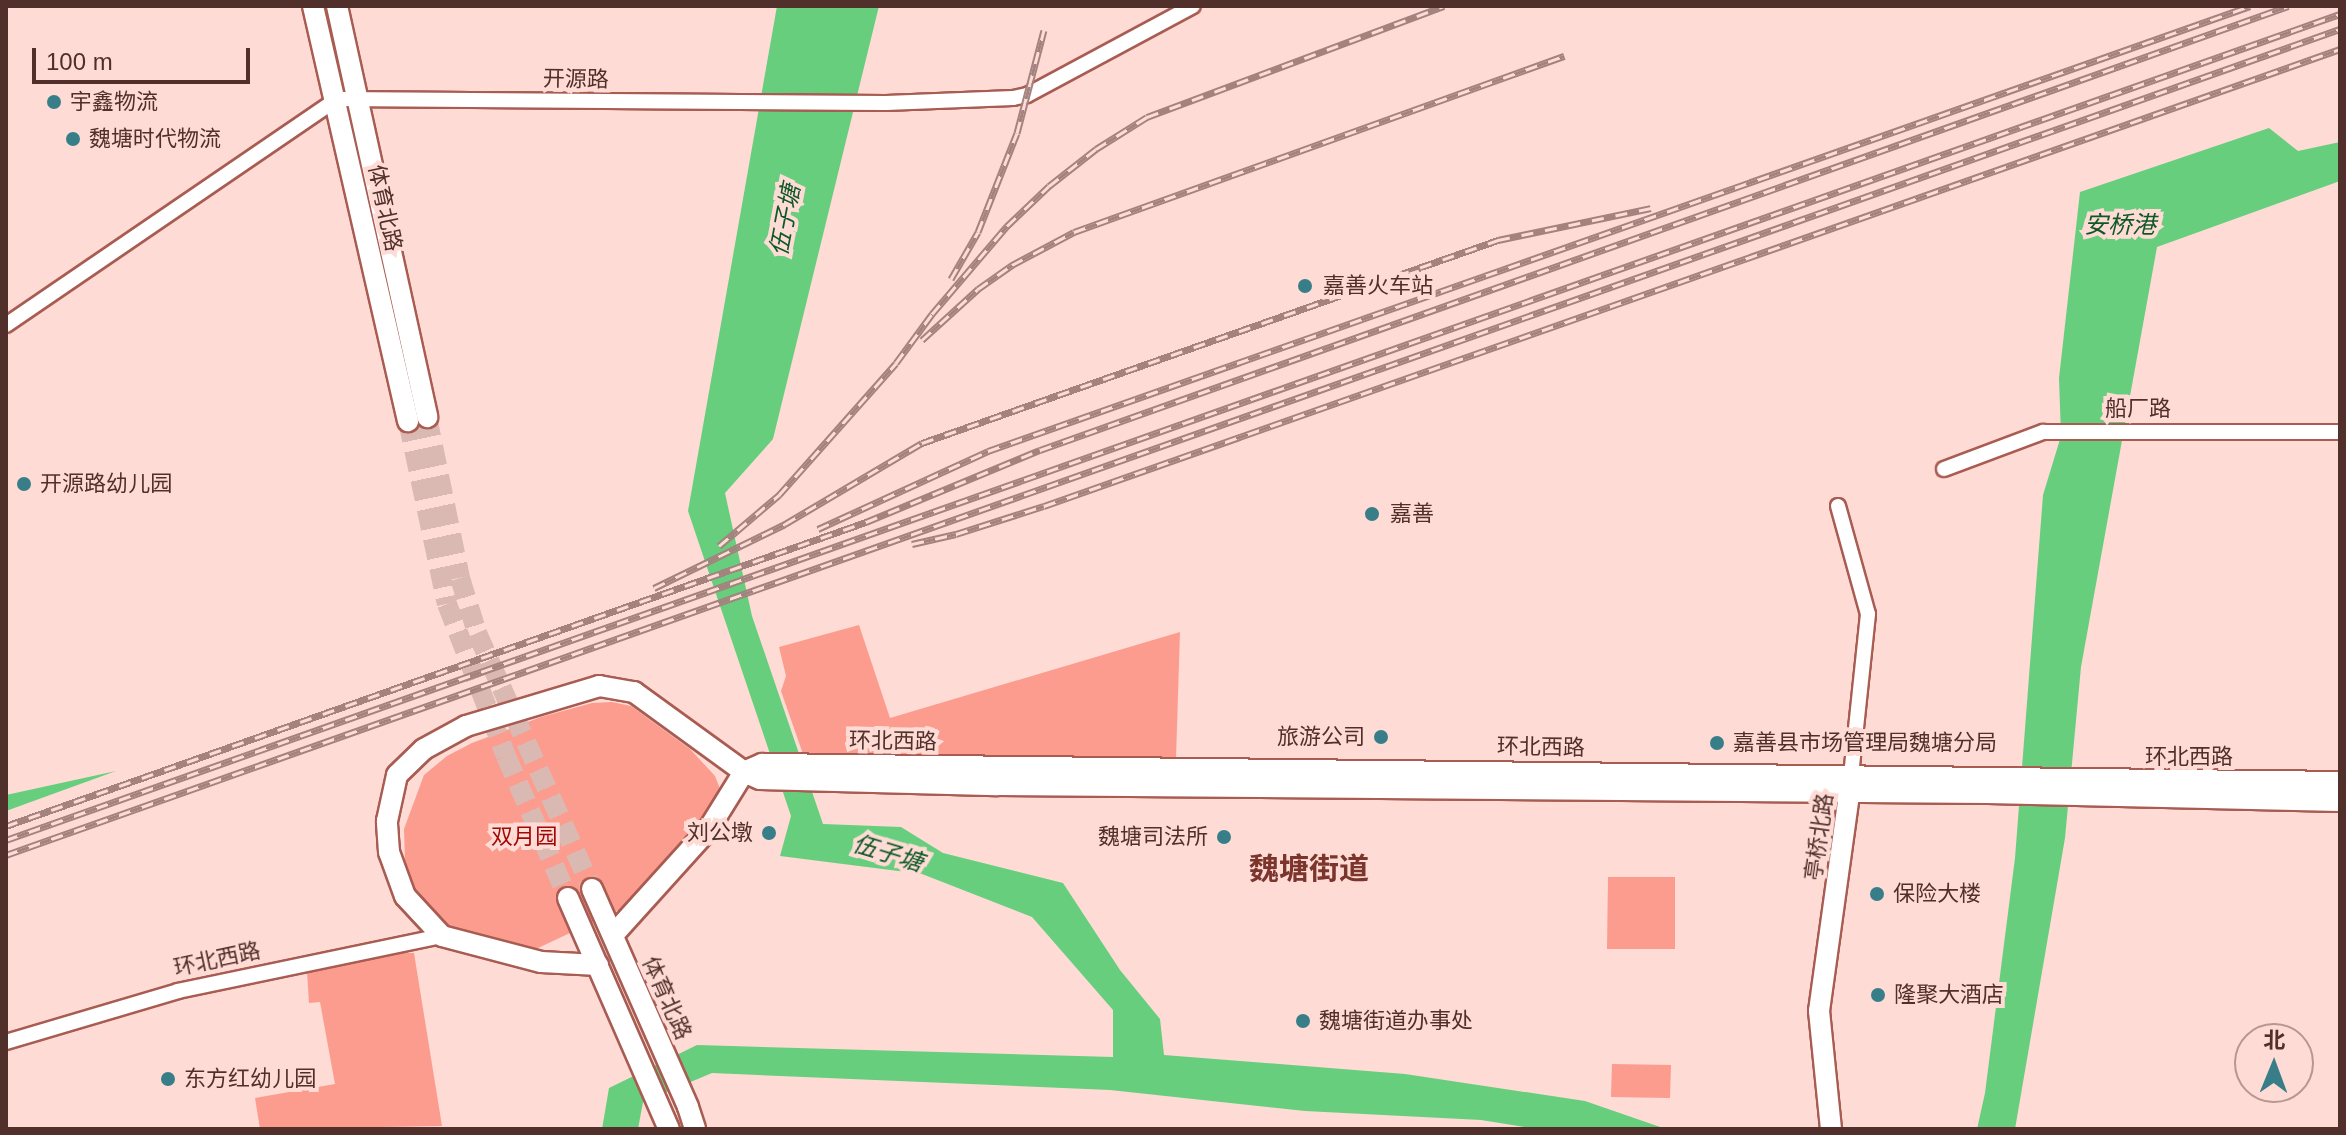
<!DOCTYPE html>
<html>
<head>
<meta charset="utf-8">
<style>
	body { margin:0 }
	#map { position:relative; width:2346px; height:1135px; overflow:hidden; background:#fedbd5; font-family:Helvetica,"Noto Sans SC",sans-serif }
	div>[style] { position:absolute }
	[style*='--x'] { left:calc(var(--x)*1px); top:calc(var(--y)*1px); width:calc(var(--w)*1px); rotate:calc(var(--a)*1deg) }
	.green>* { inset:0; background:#fb9c8e }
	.water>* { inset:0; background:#67ce7e }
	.secondary-tunnel>* { height:20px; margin-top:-10px; transform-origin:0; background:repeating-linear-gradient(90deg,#dbb9b3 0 20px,transparent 0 30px) }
	.roads { filter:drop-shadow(2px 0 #a85c52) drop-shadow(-2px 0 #a85c52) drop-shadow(0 2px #a85c52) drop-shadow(0 -2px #a85c52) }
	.street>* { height:14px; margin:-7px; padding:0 7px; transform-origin:7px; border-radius:7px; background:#fff }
	.secondary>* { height:20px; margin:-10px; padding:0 10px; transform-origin:10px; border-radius:10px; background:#fff }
	.rail>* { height:7px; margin-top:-3.5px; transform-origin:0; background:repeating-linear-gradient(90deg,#fedbd5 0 12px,#a4827d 0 24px); box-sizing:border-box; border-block:2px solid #a4827d }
	.dots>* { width:22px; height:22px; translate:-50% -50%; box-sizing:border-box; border:4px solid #fedbd5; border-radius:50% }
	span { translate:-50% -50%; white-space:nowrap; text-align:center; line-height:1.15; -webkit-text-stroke:8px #fedbd5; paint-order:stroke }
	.street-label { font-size:22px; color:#51302b }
	.poi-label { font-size:22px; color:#51302b }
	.left { translate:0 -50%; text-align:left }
	.right { translate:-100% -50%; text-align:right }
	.park-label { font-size:22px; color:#a10805 }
	.water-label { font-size:24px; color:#0c5926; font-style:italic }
	.district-label { font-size:30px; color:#7b352c; font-weight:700 }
	.frame { position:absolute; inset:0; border:8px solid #51302b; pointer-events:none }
	.north { position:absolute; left:2234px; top:1023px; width:80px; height:80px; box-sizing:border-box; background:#fedbd5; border:2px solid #b99791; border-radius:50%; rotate:1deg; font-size:22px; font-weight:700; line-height:32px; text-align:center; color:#51302b }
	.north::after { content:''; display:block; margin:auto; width:28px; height:36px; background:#387e89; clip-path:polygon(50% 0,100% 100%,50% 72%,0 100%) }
	.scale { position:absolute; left:32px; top:48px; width:218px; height:36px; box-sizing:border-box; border:4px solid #51302b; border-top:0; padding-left:10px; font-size:24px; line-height:28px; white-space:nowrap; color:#51302b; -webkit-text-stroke:6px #fedbd5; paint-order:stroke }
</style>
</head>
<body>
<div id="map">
	<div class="green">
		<i style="clip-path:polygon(859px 625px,890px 718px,1180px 632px,1176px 758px,803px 754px,781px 691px,786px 676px,779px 647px)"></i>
		<i style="clip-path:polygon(612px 702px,631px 706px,690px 749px,715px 776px,722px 794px,702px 829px,638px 901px,536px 949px,450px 929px,413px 892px,405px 862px,404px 829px,424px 775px,447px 756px,472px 743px,541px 717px,592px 703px)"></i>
		<i style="clip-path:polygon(1608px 877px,1675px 877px,1675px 949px,1607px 949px)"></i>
		<i style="clip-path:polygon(374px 953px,414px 953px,442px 1126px,260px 1129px,255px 1098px,335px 1084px,320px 1002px,309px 1003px,307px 971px)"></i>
		<i style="clip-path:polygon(1612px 1064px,1671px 1065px,1670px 1098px,1611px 1097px)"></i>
	</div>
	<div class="water">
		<i style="clip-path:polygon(777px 6px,879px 6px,773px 439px,725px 493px,752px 616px,823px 824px,901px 827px,943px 853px,1063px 883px,1120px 970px,1160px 1019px,1164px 1055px,1405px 1074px,1585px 1101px,1666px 1129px,1537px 1129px,1481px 1120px,1305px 1111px,1110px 1090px,712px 1073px,643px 1102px,638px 1129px,602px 1129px,609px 1088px,697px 1045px,1113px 1057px,1113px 1010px,1032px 917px,922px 874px,780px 856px,791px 816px,688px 511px)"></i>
		<i style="clip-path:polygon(2269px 128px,2298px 151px,2340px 142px,2340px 181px,2157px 247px,2081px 667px,2065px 838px,2015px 1129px,1977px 1129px,1985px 1093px,2015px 858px,2043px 495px,2061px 436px,2059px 378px,2080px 192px)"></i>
		<i style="clip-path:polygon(116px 771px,6px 811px,6px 795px)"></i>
	</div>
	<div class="secondary-tunnel">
		<i style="--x:427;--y:417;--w:164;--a:78.4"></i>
		<i style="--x:460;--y:578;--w:58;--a:72.8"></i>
		<i style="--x:477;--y:633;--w:281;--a:65.8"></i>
		<i style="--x:408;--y:421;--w:187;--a:78"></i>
		<i style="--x:447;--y:604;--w:163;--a:68.8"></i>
		<i style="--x:506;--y:756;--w:155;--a:66.4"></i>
	</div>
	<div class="roads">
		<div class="street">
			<i style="--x:6;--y:325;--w:401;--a:-34.3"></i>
			<i style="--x:337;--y:99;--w:549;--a:0.42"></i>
			<i style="--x:886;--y:103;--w:127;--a:-2.3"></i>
			<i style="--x:1013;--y:98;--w:14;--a:-12"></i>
			<i style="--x:1027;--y:95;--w:188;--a:-28.2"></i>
			<i style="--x:1944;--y:469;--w:106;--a:-20.5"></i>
			<i style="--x:2043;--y:432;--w:297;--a:0"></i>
			<i style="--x:1838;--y:506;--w:112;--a:74.5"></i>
			<i style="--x:1868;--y:614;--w:162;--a:96"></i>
			<i style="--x:6;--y:1042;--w:179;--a:-16.5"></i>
			<i style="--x:178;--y:991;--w:270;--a:-11.8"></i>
		</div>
		<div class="secondary">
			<i style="--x:313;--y:6;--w:426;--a:77.1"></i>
			<i style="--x:337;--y:6;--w:421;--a:77.6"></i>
			<i style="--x:592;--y:889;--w:238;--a:66.2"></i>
			<i style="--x:688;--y:1107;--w:23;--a:72"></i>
			<i style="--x:568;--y:898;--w:252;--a:66.4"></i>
			<i style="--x:613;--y:935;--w:142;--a:-47.9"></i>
			<i style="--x:708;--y:830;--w:68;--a:-58.2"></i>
			<i style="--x:744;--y:772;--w:20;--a:-24"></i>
			<i style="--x:762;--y:764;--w:1578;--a:0.65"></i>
			<i style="--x:598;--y:965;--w:57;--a:-177"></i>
			<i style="--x:541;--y:962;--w:102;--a:-165.3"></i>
			<i style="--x:442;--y:936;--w:54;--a:-132.8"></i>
			<i style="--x:405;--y:896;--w:47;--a:-110"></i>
			<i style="--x:389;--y:852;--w:31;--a:-94"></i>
			<i style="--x:387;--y:821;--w:47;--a:-77.7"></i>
			<i style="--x:397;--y:775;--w:37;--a:-44"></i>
			<i style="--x:424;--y:749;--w:48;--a:-28.7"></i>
			<i style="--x:466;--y:726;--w:139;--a:-16.7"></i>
			<i style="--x:599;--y:686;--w:36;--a:10"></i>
			<i style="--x:634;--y:692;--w:136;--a:36"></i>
			<i style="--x:744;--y:772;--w:17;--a:24"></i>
			<i style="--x:760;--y:779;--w:237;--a:1.5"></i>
			<i style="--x:997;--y:785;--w:990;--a:0.46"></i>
			<i style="--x:1987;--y:793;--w:353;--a:1.3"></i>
			<i style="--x:1831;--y:1129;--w:119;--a:-95.8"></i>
			<i style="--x:1819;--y:1011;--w:234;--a:-82.1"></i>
		</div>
	</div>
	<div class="rail">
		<i style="--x:951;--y:279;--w:54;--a:-60.1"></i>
		<i style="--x:978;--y:232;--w:106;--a:-68.5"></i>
		<i style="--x:1017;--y:133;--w:106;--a:-75.3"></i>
		<i style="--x:922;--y:340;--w:76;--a:-42.3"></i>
		<i style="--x:978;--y:289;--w:42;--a:-35.2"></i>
		<i style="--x:1012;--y:265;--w:70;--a:-28"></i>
		<i style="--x:1074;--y:232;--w:521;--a:-19.76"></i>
		<i style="--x:818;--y:529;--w:187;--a:-24.6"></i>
		<i style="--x:988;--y:451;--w:1338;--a:-19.42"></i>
		<i style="--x:912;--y:544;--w:45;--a:-12.8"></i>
		<i style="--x:956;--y:534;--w:92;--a:-17.7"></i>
		<i style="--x:1044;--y:506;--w:1374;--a:-19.42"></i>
		<i style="--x:719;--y:546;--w:79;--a:-40.4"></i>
		<i style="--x:779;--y:495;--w:176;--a:-48.4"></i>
		<i style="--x:896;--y:363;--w:61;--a:-53.7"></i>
		<i style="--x:932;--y:314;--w:116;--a:-49.6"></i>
		<i style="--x:1007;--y:226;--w:58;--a:-43.6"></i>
		<i style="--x:1049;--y:186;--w:60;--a:-38.2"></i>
		<i style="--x:1096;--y:149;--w:60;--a:-32.1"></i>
		<i style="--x:1147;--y:117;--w:317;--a:-20.5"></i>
		<i style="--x:654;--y:588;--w:146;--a:-26"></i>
		<i style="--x:785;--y:524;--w:159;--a:-30.6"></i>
		<i style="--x:922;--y:443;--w:611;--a:-19.41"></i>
		<i style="--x:1498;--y:240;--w:156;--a:-11.8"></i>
		<i style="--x:6;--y:826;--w:912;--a:-19.47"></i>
		<i style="--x:866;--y:522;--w:188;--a:-22.5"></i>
		<i style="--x:1040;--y:450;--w:1325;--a:-19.58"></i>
		<i style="--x:6;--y:840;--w:2476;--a:-19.49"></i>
		<i style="--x:6;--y:855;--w:2476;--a:-19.49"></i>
	</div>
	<div class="dots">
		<i style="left:54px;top:102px;background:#387e89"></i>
		<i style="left:73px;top:139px;background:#387e89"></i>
		<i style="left:1305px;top:286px;background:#387e89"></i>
		<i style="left:24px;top:484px;background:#387e89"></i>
		<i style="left:1372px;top:514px;background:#387e89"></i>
		<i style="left:1381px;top:737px;background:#387e89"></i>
		<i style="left:1717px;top:743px;background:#387e89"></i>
		<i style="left:769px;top:833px;background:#387e89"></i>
		<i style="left:1224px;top:837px;background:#387e89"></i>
		<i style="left:1877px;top:894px;background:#387e89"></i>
		<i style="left:1878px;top:995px;background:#387e89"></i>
		<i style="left:1303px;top:1021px;background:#387e89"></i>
		<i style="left:168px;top:1079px;background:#387e89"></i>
	</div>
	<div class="street-label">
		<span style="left:576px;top:79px;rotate:1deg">开源路</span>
		<span style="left:385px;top:208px;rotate:78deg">体育北路</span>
		<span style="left:2138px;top:409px">船厂路</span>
		<span style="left:893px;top:741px;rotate:1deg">环北西路</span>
		<span style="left:1541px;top:747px;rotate:1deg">环北西路</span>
		<span style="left:2189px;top:757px">环北西路</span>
		<span style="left:1819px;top:837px;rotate:-82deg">亭桥北路</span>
		<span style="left:217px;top:959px;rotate:-12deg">环北西路</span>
		<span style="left:667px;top:998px;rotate:66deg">体育北路</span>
	</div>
	<div class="poi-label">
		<span class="left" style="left:70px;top:102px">宇鑫物流</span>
		<span class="left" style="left:89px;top:139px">魏塘时代物流</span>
		<span class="left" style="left:1323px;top:286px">嘉善火车站</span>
		<span class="left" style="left:40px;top:484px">开源路幼儿园</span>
		<span class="left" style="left:1390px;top:514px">嘉善</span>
		<span class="right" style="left:1365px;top:737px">旅游公司</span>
		<span class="left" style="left:1733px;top:743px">嘉善县市场管理局魏塘分局</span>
		<span class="right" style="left:753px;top:833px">刘公墩</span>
		<span class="right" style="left:1208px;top:837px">魏塘司法所</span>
		<span class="left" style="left:1893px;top:894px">保险大楼</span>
		<span class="left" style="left:1894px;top:995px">隆聚大酒店</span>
		<span class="left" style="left:1319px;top:1021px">魏塘街道办事处</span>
		<span class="left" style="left:184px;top:1079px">东方红幼儿园</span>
	</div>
	<div class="park-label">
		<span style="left:524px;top:837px">双月园</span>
	</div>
	<div class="water-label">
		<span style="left:785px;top:220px;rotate:-79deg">伍子塘</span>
		<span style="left:2120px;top:225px">安桥港</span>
		<span style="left:888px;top:853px;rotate:17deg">伍子塘</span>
	</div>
	<div class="district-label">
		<span style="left:1309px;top:869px">魏塘街道</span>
	</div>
	<div class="frame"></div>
	<div class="north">北</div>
	<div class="scale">100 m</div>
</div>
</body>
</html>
